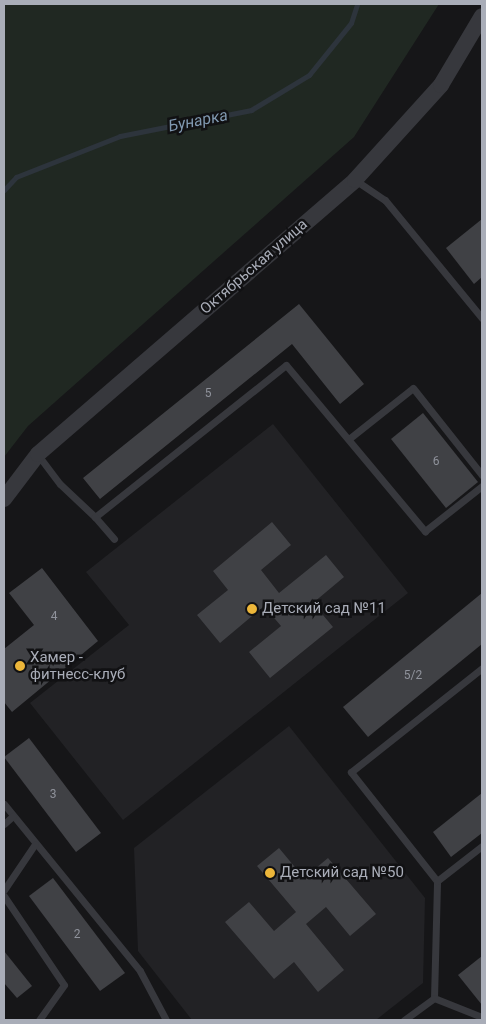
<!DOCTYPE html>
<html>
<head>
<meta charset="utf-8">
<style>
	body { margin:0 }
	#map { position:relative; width:486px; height:1024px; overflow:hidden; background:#161618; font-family:Roboto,sans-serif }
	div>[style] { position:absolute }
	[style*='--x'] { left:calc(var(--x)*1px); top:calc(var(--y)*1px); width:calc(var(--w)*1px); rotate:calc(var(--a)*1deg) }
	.built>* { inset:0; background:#222225 }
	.green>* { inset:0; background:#202822 }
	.stream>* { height:5px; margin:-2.5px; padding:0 2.5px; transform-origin:2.5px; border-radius:2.5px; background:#2d343c }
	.building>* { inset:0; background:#404145 }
	.service>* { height:7px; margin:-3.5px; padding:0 3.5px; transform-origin:3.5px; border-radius:3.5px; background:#37383d }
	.tertiary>* { height:16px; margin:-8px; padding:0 8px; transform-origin:8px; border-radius:8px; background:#37383d }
	.dots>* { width:14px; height:14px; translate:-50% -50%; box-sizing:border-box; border:2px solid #111113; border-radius:50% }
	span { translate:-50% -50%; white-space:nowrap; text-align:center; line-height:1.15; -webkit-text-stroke:5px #111113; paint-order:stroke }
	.number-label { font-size:12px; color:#8f929b }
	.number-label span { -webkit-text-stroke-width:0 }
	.street-label { font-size:15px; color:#a9adb8 }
	.poi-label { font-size:15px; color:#a9adb8 }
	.left { translate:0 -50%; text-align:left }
	.water-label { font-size:16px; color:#8199b1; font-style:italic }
	.frame { position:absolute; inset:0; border:5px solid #a9adb8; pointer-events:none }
</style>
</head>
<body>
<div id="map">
	<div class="built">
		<i style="clip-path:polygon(273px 424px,408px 593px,123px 820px,30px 703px,129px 625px,86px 572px)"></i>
		<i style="clip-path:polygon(289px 726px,425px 898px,423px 983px,376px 1020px,192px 1020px,138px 951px,134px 848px)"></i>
	</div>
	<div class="green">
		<i style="clip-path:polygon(4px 4px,439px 4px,354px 137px,28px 426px,4px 457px)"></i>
	</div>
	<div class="stream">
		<i style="--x:4;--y:190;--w:18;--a:-47"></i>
		<i style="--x:16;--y:177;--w:112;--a:-21.5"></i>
		<i style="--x:120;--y:136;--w:134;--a:-11.2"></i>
		<i style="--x:251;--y:110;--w:68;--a:-31.1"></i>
		<i style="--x:309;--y:75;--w:67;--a:-51.1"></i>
		<i style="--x:351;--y:23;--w:20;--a:-72"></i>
	</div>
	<div class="building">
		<i style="clip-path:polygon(482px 219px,482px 277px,474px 284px,446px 248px)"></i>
		<i style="clip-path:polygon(299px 304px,364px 384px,340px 404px,292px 344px,100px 499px,83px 478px)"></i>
		<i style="clip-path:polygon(423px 413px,478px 482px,446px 508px,391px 439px)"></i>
		<i style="clip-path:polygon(272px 522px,291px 545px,261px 570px,279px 593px,326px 555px,344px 577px,313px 603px,333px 627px,270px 678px,249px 652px,281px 626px,264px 606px,220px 643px,197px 615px,228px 590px,213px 571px)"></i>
		<i style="clip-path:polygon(42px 568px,98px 641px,12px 712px,4px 702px,4px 649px,34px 625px,9px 593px)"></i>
		<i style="clip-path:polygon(482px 593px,482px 644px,368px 737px,343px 707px)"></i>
		<i style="clip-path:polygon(29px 738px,101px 833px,76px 852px,4px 757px)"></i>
		<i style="clip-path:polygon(482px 793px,482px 833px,451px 857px,433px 832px)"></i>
		<i style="clip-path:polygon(279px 848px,304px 878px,328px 858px,376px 914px,350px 936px,326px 907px,306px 924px,344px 970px,318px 992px,294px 962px,274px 979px,225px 922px,249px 902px,274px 931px,296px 912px,257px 866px)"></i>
		<i style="clip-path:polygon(53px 878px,125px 973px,100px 991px,29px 896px)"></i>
		<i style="clip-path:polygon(4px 951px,32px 986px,17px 998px,4px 983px)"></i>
		<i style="clip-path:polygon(482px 956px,482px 1005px,458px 975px)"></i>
	</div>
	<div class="service">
		<i style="--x:355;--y:180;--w:36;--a:34"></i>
		<i style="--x:385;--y:200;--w:153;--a:50.6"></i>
		<i style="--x:350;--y:438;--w:80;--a:-38.4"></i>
		<i style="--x:413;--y:388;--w:111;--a:51.6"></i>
		<i style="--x:38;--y:455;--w:36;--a:53"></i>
		<i style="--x:60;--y:484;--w:48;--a:43.3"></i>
		<i style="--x:95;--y:517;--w:244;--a:-38.5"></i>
		<i style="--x:286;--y:365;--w:217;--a:50.1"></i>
		<i style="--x:425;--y:531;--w:73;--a:-38.3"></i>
		<i style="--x:95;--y:517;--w:29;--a:49"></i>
		<i style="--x:4;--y:804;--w:215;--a:50.8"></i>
		<i style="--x:140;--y:971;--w:55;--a:62"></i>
		<i style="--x:4;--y:824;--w:12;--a:-42"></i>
		<i style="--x:437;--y:881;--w:139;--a:-128.3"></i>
		<i style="--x:351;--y:772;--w:167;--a:-38.4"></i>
		<i style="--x:4;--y:890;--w:55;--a:-56"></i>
		<i style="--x:4;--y:896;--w:107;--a:56"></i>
		<i style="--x:64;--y:985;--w:43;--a:125.5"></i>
		<i style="--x:434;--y:998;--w:117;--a:-88.5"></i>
		<i style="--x:437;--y:881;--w:57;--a:-37.9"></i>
		<i style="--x:404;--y:1020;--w:37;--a:-36"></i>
		<i style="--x:434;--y:998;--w:52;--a:21.6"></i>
	</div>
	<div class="tertiary">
		<i style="--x:4;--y:499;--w:56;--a:-52.9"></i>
		<i style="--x:38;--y:454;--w:419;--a:-40.8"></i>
		<i style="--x:355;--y:180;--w:128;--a:-47.8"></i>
		<i style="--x:441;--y:85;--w:80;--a:-59.3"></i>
	</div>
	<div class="dots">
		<i style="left:252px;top:609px;background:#ecb63a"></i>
		<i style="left:20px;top:666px;background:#ecb63a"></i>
		<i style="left:270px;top:873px;background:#ecb63a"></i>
	</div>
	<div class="number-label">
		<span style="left:208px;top:394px">5</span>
		<span style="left:436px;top:462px">6</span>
		<span style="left:54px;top:617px">4</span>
		<span style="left:413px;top:676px">5/2</span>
		<span style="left:53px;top:795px">3</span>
		<span style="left:77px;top:935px">2</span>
	</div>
	<div class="street-label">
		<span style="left:254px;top:267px;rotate:-41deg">Октябрьская улица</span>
	</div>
	<div class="poi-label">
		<span class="left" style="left:262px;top:609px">Детский сад №11</span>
		<span class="left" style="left:30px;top:666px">Хамер -<br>фитнесс-клуб</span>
		<span class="left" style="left:280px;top:873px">Детский сад №50</span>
	</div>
	<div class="water-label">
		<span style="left:198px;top:121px;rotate:-11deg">Бунарка</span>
	</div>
	<div class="frame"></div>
</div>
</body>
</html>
